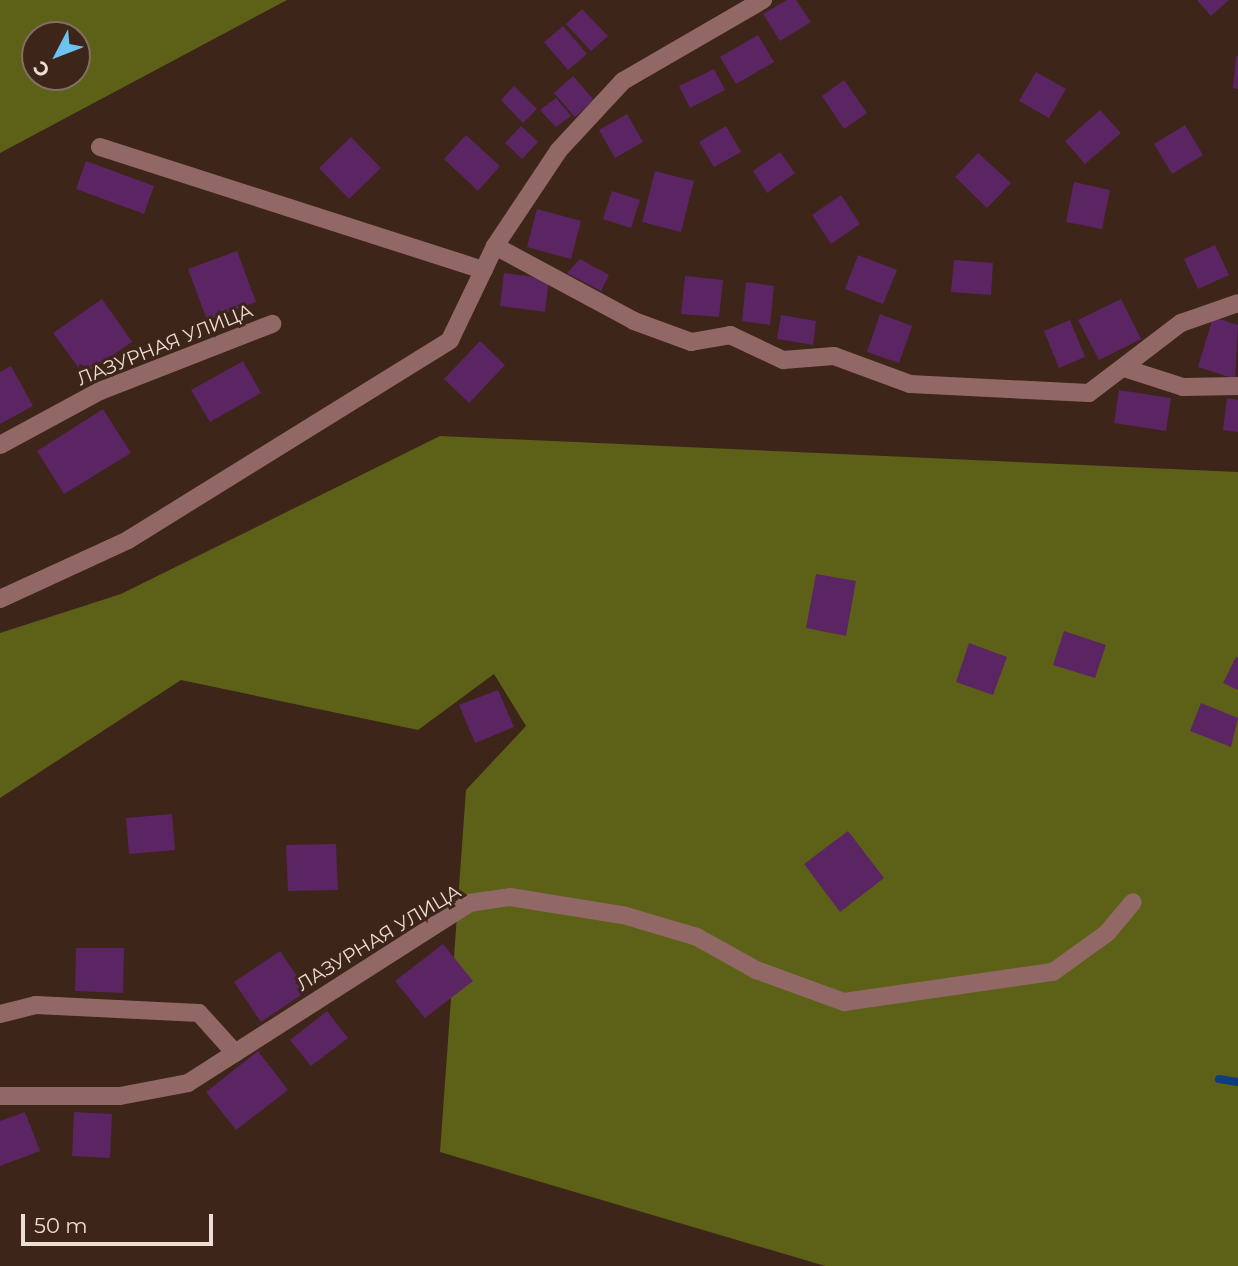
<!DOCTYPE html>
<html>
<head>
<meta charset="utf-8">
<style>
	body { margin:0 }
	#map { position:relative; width:1238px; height:1266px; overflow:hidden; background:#3d2519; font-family:Montserrat,sans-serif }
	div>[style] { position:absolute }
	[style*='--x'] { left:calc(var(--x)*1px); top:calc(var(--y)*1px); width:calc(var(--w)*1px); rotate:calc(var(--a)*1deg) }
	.forest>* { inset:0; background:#5d6117 }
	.stream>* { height:8px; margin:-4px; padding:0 4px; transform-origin:4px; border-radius:4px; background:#0e3d7d }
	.building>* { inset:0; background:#5b2564 }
	.minor>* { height:18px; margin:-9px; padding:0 9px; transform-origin:9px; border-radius:9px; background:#916865 }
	span { translate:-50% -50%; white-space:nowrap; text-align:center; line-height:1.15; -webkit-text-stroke:6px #3d2519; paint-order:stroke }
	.street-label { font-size:19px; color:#edddd5 }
	.north { position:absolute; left:21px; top:21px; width:70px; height:70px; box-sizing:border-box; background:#3d2519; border:2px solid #836f64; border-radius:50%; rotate:228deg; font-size:19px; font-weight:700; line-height:28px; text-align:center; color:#edddd5 }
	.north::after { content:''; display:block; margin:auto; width:24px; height:32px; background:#6bc3f2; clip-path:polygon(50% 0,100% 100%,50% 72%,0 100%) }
	.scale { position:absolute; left:21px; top:1214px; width:192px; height:32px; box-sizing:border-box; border:4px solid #edddd5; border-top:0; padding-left:9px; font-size:21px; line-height:24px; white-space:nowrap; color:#edddd5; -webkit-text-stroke:5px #3d2519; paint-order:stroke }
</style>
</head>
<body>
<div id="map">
	<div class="forest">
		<i style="clip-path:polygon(evenodd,0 0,287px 0,0 153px,0 0,77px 35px,77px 77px,35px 77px,35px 35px,77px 35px)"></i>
		<i style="clip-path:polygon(440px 436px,1238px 472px,1238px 1266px,825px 1266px,440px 1152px,466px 790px,526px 726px,494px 674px,418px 730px,181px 680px,0 798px,0 633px,121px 594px)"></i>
	</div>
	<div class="stream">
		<i style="--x:1219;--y:1079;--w:19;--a:9"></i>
	</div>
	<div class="building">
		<i style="clip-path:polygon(787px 0,796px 0,811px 22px,780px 41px,763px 14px)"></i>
		<i style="clip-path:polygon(1197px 0,1229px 0,1211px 16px)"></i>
		<i style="clip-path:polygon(582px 9px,608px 36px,591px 51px,566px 24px)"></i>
		<i style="clip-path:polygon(563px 26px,587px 54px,568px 70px,544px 42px)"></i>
		<i style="clip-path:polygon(758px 35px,774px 62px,736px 84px,720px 57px)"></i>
		<i style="clip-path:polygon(1236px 56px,1238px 56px,1238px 89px,1233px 88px)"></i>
		<i style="clip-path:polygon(714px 69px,725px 90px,690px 108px,679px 86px)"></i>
		<i style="clip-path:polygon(1036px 72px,1066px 89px,1049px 118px,1019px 101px)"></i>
		<i style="clip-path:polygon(573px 76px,594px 100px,575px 117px,554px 93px)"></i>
		<i style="clip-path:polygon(844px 80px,867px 113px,844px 129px,822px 96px)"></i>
		<i style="clip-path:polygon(514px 86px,537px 109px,523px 123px,501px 100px)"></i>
		<i style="clip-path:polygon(556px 98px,571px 116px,556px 127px,540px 110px)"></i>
		<i style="clip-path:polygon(1100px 110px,1121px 133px,1085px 164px,1065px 141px)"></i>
		<i style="clip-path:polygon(627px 114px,643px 142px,615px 158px,599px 130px)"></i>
		<i style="clip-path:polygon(1185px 125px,1203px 155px,1172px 174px,1154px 144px)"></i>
		<i style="clip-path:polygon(521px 126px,538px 142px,522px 159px,505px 143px)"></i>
		<i style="clip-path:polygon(726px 126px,741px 152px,714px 167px,699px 142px)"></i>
		<i style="clip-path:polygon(466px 135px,500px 166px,478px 191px,444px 159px)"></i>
		<i style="clip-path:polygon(351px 137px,381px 168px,349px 199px,319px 168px)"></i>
		<i style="clip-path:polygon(780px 152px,795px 173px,767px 193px,753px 171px)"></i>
		<i style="clip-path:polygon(978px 153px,1011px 183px,987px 208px,955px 177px)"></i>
		<i style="clip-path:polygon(86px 161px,154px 186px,144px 214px,76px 189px)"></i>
		<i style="clip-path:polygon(655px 171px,694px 181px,681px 232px,642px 222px)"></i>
		<i style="clip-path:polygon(1074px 182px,1110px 190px,1102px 229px,1066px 222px)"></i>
		<i style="clip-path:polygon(612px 191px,640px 200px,631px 228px,603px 219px)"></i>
		<i style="clip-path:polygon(841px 195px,860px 224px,831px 244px,812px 215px)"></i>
		<i style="clip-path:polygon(537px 209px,581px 221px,571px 259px,527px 247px)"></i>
		<i style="clip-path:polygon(1215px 245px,1229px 275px,1198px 289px,1184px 259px)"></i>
		<i style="clip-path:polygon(237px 251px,256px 302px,207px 320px,188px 269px)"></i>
		<i style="clip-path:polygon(858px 255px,897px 270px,883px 304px,845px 289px)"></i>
		<i style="clip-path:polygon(580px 259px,609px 275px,601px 291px,567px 273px)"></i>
		<i style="clip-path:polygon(954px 260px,993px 263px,991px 295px,951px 292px)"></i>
		<i style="clip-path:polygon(504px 273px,549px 279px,545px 312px,500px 306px)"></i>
		<i style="clip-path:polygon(685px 276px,723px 280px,719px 317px,681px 314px)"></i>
		<i style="clip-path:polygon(746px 282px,774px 286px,770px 325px,742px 321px)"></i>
		<i style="clip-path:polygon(102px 299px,132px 342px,84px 375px,53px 333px)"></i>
		<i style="clip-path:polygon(1121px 299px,1141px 339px,1099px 360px,1078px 320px)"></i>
		<i style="clip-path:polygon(880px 314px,912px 326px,899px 363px,867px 352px)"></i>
		<i style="clip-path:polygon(781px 315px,816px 321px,813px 345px,777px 339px)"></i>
		<i style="clip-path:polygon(1213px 317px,1238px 325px,1235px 379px,1198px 367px)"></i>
		<i style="clip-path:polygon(1070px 320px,1085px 357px,1059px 368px,1044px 331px)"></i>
		<i style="clip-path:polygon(480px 341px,505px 365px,469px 403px,444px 379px)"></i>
		<i style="clip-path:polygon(243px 361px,261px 393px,210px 422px,191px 390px)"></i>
		<i style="clip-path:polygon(11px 366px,33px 406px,0 424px,0 372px)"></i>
		<i style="clip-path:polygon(1119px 390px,1171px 398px,1166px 431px,1114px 423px)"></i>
		<i style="clip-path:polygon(1227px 398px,1238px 400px,1238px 432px,1223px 430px)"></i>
		<i style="clip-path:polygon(103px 409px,131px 453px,64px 494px,37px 451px)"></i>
		<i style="clip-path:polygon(816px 574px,856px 581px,846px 636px,806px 628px)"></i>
		<i style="clip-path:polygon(1064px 631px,1106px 645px,1095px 678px,1053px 665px)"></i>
		<i style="clip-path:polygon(969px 643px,1007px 657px,993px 695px,956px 682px)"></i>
		<i style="clip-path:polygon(1236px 657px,1238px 658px,1238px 690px,1223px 683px)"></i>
		<i style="clip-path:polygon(498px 690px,514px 727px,475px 743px,459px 705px)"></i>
		<i style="clip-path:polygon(1201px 703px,1238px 718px,1231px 747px,1190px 731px)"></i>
		<i style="clip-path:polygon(172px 814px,175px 850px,129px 854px,126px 818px)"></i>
		<i style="clip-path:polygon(848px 831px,884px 878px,840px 912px,804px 864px)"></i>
		<i style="clip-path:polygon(336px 844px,338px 890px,288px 891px,286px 845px)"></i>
		<i style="clip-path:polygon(443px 944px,473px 981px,425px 1018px,395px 981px)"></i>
		<i style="clip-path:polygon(76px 948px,124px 948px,123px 993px,75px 991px)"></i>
		<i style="clip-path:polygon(280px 951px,307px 991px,261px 1022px,234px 982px)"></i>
		<i style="clip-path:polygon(327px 1011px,348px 1038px,311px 1066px,290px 1040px)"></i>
		<i style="clip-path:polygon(258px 1051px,288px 1090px,236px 1130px,206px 1092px)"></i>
		<i style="clip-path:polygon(25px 1112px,40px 1151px,0 1166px,0 1121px)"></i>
		<i style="clip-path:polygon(74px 1112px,112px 1114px,110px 1158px,72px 1156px)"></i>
	</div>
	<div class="minor">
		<i style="--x:100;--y:147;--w:403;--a:17.8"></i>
		<i style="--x:495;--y:246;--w:158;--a:28.3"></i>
		<i style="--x:634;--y:321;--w:61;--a:20.2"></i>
		<i style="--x:691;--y:342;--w:40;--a:-10"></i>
		<i style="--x:730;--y:335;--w:59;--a:25.3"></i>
		<i style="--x:783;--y:360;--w:51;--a:-4.5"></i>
		<i style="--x:834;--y:356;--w:81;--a:20.2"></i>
		<i style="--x:910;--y:384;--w:179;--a:2.9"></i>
		<i style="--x:1089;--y:393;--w:116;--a:-37.3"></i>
		<i style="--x:1181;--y:323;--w:60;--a:-19.3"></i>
		<i style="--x:1124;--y:368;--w:62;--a:17.9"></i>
		<i style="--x:1183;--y:387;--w:55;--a:-1"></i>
		<i style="--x:0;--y:445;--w:114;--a:-28.4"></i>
		<i style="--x:100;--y:391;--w:185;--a:-21.3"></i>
		<i style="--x:0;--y:599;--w:141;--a:-24.7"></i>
		<i style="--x:128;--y:540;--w:379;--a:-31.8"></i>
		<i style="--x:450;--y:340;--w:104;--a:-64.4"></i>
		<i style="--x:495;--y:246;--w:115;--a:-56.3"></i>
		<i style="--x:559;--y:150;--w:94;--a:-47.2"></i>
		<i style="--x:623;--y:81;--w:162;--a:-30.1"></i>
		<i style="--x:0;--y:1014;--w:37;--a:-14"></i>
		<i style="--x:36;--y:1005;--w:163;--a:2.8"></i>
		<i style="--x:199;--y:1013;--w:54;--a:48"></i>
		<i style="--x:0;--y:1096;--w:120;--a:0"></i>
		<i style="--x:120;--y:1096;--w:69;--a:-10.8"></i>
		<i style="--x:188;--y:1083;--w:334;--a:-32.6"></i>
		<i style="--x:469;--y:903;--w:41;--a:-8.3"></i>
		<i style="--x:510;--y:897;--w:114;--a:9.1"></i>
		<i style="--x:623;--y:915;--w:77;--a:16.6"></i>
		<i style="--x:697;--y:937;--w:68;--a:29.2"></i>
		<i style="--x:756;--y:970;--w:94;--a:20"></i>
		<i style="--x:844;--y:1002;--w:211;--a:-8.2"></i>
		<i style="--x:1053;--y:972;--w:67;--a:-35.8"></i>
		<i style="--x:1107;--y:933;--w:40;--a:-50"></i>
	</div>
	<div class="street-label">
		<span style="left:165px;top:345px;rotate:-22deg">ЛАЗУРНАЯ УЛИЦА</span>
		<span style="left:379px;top:938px;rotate:-31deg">ЛАЗУРНАЯ УЛИЦА</span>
	</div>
	<div class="north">С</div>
	<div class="scale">50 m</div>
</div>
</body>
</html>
